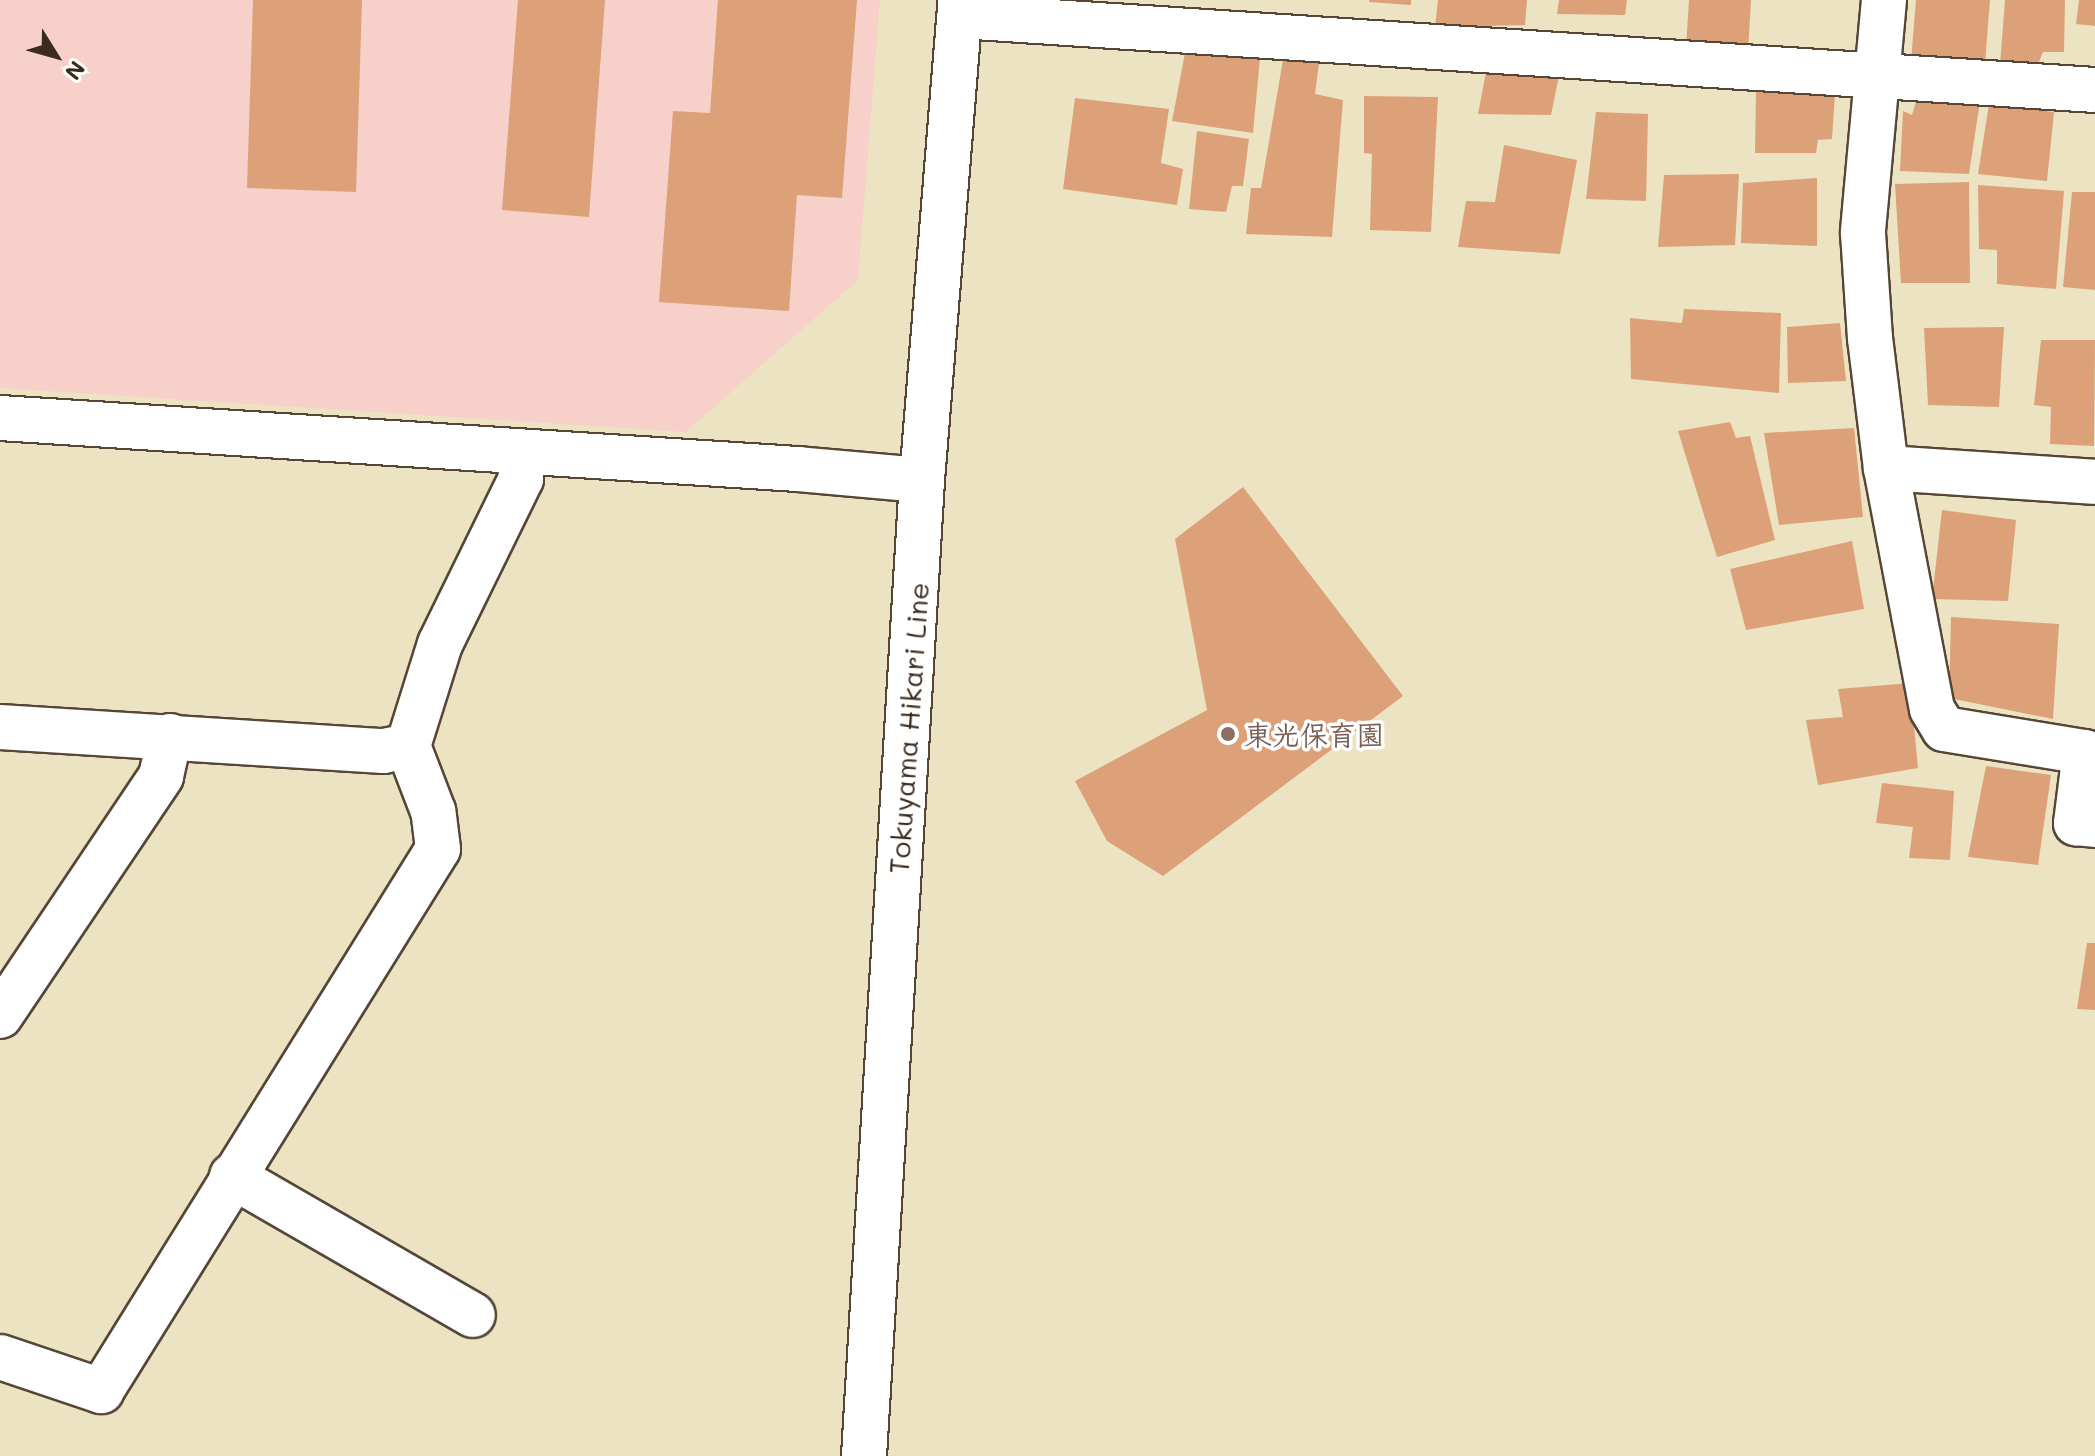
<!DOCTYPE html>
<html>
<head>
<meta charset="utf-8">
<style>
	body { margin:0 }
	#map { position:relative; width:2095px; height:1456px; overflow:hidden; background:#ece3c3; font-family:Mali,"Klee One",sans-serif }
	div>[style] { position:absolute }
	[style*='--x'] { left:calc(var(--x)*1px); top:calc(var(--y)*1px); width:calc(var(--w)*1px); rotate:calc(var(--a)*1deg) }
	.built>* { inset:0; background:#f7d0c9 }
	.building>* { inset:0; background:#dca178 }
	.roads { filter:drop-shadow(2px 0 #564637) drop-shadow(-2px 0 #564637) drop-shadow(0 2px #564637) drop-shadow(0 -2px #564637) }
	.minor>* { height:44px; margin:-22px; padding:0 22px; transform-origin:22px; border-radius:22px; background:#fff }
	.tertiary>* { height:44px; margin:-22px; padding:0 22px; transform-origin:22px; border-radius:22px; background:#fff }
	.primary>* { height:44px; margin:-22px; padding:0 22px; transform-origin:22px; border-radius:22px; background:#fff }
	.dots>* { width:22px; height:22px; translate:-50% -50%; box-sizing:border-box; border:4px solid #fff; border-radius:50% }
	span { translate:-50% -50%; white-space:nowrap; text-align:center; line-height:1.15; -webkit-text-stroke:7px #fff; paint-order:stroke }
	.street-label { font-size:28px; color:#3b2a1e }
	.education-label { font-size:28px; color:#785e54; font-weight:700 }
	.left { translate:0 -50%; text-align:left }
	.north { position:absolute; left:16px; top:16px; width:80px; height:80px; -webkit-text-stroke:6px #fff; paint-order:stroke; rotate:127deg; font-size:22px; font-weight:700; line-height:32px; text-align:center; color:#3b2a1e }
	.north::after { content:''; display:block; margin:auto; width:28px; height:36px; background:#3b2a1e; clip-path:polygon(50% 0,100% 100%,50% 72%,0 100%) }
</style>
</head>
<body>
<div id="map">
	<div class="built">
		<i style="clip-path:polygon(0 0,880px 0,858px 280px,686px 432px,0 388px)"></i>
	</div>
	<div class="building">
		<i style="clip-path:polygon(253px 0,362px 0,356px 192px,247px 188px)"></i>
		<i style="clip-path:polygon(518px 0,605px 0,589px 217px,502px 210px)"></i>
		<i style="clip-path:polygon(718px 0,857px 0,842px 198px,797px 195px,789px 311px,659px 302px,673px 111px,710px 113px)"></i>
		<i style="clip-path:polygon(1369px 0,1411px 0,1411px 5px,1369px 2px)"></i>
		<i style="clip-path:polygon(1438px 0,1527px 0,1525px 25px,1435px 27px)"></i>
		<i style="clip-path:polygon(1559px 0,1627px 0,1625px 15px,1557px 14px)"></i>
		<i style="clip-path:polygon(1689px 0,1751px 0,1748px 51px,1686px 48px)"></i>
		<i style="clip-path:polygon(1916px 0,1990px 0,1985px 63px,1911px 61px)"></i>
		<i style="clip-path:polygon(2005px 0,2065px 0,2064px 52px,2043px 52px,2038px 64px,2000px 65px)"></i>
		<i style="clip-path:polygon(2079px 0,2095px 0,2095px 26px,2076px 24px)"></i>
		<i style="clip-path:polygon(1186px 48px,1260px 58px,1253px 133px,1172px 121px)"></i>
		<i style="clip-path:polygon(1283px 60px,1319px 63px,1315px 94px,1343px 100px,1332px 237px,1246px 234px,1251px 188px,1261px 188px)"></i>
		<i style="clip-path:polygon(1487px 67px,1560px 71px,1551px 115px,1478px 114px)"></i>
		<i style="clip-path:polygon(1756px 90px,1835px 94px,1832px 139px,1818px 140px,1816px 153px,1755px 153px)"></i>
		<i style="clip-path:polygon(1918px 95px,1980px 101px,1969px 174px,1900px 171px,1903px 111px,1912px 115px)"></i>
		<i style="clip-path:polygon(1364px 96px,1438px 97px,1431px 232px,1370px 230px,1372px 154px,1364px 153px)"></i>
		<i style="clip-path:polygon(1075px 98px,1169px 109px,1161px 163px,1183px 169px,1177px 205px,1063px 189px)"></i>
		<i style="clip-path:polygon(1989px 104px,2054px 112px,2047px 181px,1978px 174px)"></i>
		<i style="clip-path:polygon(1596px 112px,1648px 114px,1646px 201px,1586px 199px)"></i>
		<i style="clip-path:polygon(1197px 131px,1249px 139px,1243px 186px,1232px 186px,1226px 212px,1189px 209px)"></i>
		<i style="clip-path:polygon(1504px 145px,1577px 160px,1560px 254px,1458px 247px,1466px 201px,1495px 202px)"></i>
		<i style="clip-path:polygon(1739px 174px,1735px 245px,1658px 247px,1664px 175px)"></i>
		<i style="clip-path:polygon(1817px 178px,1817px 246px,1741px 243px,1743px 183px)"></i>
		<i style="clip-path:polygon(1969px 182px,1970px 283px,1901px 283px,1895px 184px)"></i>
		<i style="clip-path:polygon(1978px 185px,2064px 191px,2056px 289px,1997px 284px,1997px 250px,1979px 249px)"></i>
		<i style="clip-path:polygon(2072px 192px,2095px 192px,2095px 290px,2063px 287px)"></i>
		<i style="clip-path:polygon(1684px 309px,1781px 313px,1779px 393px,1631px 379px,1630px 318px,1682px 323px)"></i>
		<i style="clip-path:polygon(1840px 323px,1846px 381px,1788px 383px,1787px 327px)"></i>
		<i style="clip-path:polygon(2004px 327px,1999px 407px,1928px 405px,1924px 328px)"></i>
		<i style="clip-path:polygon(2041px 340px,2095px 340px,2094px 446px,2050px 444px,2051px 407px,2034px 405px)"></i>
		<i style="clip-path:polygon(1730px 422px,1736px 438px,1750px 436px,1775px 540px,1717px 557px,1678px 431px)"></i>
		<i style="clip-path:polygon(1854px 428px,1863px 517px,1779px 525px,1764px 433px)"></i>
		<i style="clip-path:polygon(1243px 487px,1403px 696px,1163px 876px,1107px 841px,1075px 781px,1207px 710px,1175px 539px)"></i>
		<i style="clip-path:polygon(1942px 510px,2016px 520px,2008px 601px,1932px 599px)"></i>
		<i style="clip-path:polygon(1852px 541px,1864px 609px,1746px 630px,1730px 569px)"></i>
		<i style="clip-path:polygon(1951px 617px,2059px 624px,2053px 719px,1949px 698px)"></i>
		<i style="clip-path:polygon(1910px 683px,1918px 768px,1818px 785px,1806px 720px,1843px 717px,1838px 689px)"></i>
		<i style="clip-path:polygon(1986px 766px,2051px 775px,2038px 865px,1968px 857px)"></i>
		<i style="clip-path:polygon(1882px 783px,1954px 791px,1950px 860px,1909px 858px,1913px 827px,1876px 823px)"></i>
		<i style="clip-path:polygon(2087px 943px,2095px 943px,2095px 1010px,2077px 1009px)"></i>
	</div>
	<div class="roads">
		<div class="minor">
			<i style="--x:1884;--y:0;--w:234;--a:95.2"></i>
			<i style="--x:1863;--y:233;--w:105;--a:86.2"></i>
			<i style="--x:1870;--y:338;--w:131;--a:83"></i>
			<i style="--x:1886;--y:468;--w:209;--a:3.8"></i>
			<i style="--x:960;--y:16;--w:1137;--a:3.73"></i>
			<i style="--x:0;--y:418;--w:800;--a:3.66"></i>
			<i style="--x:798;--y:469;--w:124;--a:5.1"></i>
			<i style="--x:1932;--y:709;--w:23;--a:59"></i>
			<i style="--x:1944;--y:729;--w:143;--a:9.3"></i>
			<i style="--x:2085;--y:752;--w:72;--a:97.2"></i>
			<i style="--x:2076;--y:823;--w:19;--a:6"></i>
			<i style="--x:0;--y:727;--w:384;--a:3.6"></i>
			<i style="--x:383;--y:751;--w:25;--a:-11"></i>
			<i style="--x:0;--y:1016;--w:289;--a:-56.1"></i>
			<i style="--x:161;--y:776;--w:41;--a:-77.3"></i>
			<i style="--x:232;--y:1176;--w:278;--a:30"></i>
			<i style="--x:0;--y:1357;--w:107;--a:18.6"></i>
			<i style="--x:101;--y:1391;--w:638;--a:-58.13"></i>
			<i style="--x:438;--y:849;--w:38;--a:-97"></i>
			<i style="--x:433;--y:811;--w:70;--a:-111"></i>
			<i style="--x:408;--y:746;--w:107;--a:-72.6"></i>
			<i style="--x:440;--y:644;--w:184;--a:-63.9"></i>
			<i style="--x:521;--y:479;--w:26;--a:-92"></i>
		</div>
		<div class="tertiary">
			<i style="--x:1886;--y:468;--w:245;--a:79.2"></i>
		</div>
		<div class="primary">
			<i style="--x:864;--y:1456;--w:978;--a:-86.6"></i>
			<i style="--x:922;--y:480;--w:482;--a:-85.4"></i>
		</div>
	</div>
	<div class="dots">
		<i style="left:1228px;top:734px;background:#8d6e63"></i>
	</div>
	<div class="street-label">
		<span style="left:908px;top:728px;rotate:-86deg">Tokuyama Hikari Line</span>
	</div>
	<div class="education-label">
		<span class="left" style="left:1244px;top:734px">東光保育園</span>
	</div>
	<div class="north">N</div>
</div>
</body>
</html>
